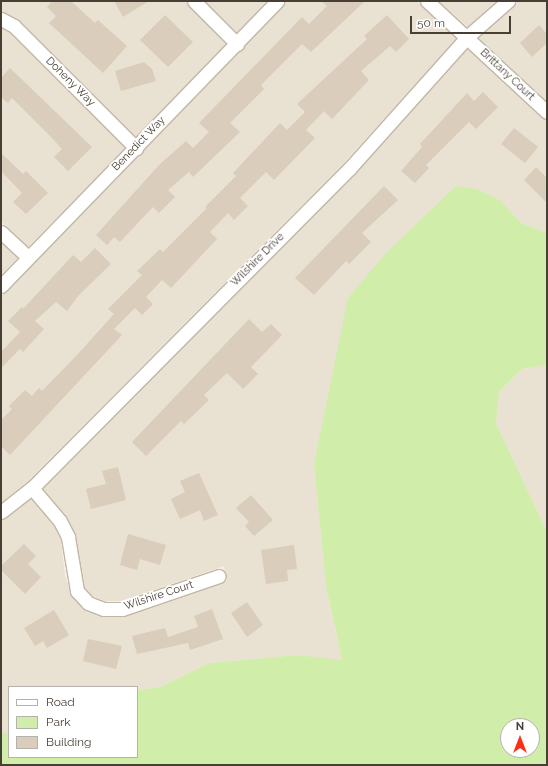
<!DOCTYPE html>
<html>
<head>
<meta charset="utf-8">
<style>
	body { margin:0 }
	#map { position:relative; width:548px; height:766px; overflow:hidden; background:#f4efe5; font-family:Raleway,sans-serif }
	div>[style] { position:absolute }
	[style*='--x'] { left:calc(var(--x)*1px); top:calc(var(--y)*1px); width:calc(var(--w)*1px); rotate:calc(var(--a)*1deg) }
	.residential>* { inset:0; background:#e9e1d2 }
	.green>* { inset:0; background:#d1edaa }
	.building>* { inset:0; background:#dacdbc }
	.roads { filter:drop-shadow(1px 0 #c1b7a7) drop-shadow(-1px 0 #c1b7a7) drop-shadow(0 1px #c1b7a7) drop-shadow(0 -1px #c1b7a7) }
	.street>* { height:13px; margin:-6.5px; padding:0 6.5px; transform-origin:6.5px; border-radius:6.5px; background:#fff }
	span { translate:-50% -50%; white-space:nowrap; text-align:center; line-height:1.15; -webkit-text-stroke:3.5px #fff; paint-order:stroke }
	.street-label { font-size:11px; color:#473f34 }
	.frame { position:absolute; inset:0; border:2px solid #473f34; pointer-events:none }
	.legend { position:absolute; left:8px; top:686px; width:130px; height:72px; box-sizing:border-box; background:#fff; border:1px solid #b5b2ae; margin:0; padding:5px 7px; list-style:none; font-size:12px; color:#473f34 }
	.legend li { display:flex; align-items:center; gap:8px; height:20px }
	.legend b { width:20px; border:1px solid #b5b2ae }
	.north { position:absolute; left:500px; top:718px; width:40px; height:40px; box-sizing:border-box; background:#fff; border:1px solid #b5b2ae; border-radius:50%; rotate:0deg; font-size:11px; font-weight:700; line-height:16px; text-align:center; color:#473f34 }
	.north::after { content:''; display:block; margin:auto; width:14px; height:18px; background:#ff2d11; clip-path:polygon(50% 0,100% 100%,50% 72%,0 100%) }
	.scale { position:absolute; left:410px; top:16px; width:101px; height:18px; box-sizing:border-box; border:2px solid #473f34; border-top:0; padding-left:5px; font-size:12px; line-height:14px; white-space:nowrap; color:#473f34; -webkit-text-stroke:3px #fff; paint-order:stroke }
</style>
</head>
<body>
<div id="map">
	<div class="residential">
		<i style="clip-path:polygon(1px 1px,184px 1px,226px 44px,136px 137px,19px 20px,1px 11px)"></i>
		<i style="clip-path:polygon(204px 1px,267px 1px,237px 33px)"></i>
		<i style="clip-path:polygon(287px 1px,416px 1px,457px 38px,344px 163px,27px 482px,1px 503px,1px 296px)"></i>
		<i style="clip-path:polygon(438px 1px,497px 1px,468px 27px)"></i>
		<i style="clip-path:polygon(519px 1px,547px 1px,547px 102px,478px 38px)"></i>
		<i style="clip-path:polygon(1px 28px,10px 33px,126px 148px,28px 247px,1px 221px)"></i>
		<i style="clip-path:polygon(468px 48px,547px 122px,547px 233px,521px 223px,501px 201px,478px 189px,314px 464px,326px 586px,342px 661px,297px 655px,209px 663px,160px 687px,137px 690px,137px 687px,9px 687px,9px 733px,1px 733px,1px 521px,31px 499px,54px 525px,61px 540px,65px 576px,72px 596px,86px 610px,104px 617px,124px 616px,227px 581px,224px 566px,121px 601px,105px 601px,92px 596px,83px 586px,79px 574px,74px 533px,65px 515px,42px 489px,353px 175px)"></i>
		<i style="clip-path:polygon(1px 242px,18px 258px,1px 275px)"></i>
		<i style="clip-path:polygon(547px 365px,547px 532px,496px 423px,499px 392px,522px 369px)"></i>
	</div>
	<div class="green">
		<i style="clip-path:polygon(evenodd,456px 186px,478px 189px,501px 201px,521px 223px,547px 233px,547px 365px,522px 369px,499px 392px,496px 423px,547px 532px,547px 765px,1px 765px,1px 733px,9px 733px,9px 757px,137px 757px,137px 690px,160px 687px,209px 663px,297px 655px,342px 660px,326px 586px,314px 464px,348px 298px,387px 252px,456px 186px,508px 726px,532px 726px,532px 750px,508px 750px,508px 726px)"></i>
	</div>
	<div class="building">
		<i style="clip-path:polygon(52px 1px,71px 1px,95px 23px,98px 20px,127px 46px,103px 73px,49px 23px,56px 16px,47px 7px)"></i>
		<i style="clip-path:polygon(114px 1px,149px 1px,123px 17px)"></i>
		<i style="clip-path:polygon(321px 1px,365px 1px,311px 52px,302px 44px,261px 85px,264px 89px,230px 123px,240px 132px,193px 177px,189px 172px,168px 190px,175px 197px,159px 213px,153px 207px,120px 242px,114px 237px,107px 245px,96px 235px,159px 165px,186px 141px,193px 148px,209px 132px,199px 123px,302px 17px,309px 24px,327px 6px)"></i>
		<i style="clip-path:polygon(165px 15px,193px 42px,168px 67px,140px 40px)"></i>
		<i style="clip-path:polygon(387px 15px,409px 39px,396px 52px,390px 46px,361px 71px,369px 80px,332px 119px,324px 111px,306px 130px,315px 138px,274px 180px,266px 172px,240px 198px,248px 206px,234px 220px,228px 213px,210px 232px,217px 239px,171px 288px,162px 280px,146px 297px,153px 304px,142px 315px,135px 308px,114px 329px,122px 335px,10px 455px,1px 446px,1px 420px,12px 409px,9px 406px,25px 390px,32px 396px,39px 388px,42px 391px,77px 355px,114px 314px,108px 309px,142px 275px,137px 271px,160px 249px,163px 252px,207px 208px,205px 207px,236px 176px,233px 173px,280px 123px,287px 130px,305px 112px,297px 104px,367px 39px,364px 36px)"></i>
		<i style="clip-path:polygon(539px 25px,547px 34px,547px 43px,532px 57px,520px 43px)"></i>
		<i style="clip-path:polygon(144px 62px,152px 69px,156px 81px,121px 91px,115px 71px)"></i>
		<i style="clip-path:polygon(10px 68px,92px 147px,68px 171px,54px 157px,62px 149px,52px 138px,12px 98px,8px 103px,1px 97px,1px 78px)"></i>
		<i style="clip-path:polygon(483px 92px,498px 107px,476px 129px,469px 122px,426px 165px,429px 168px,415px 183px,401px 171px,422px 147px,420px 144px,467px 93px,474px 101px)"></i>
		<i style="clip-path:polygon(514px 128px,538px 147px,525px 163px,501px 144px)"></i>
		<i style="clip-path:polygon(1px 153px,23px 174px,26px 171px,48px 193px,26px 214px,13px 202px,22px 193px,1px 171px)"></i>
		<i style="clip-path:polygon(536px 167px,547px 178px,547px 203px,524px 180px)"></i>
		<i style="clip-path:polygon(384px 186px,398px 200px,362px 233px,371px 242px,349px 264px,346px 261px,314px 295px,295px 278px)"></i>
		<i style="clip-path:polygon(95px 248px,111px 264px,78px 296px,67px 311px,56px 302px,35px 321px,44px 329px,23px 352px,20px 349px,1px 368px,1px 352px,20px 332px,8px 321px,22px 307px,23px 309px,73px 255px,81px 262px)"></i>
		<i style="clip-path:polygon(249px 319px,262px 332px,271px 324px,282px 335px,251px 367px,258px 374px,243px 389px,227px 373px,204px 395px,209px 400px,184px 424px,181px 421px,146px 456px,132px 442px)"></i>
		<i style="clip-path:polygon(118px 467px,126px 500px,91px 509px,86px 489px,106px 484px,102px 471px)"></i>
		<i style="clip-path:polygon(199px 473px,218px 515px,204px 521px,200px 510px,180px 519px,171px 499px,185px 492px,180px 481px)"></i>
		<i style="clip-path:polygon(251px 495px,273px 520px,254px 536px,245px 526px,249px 522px,236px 508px)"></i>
		<i style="clip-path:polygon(128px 534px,166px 545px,160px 565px,140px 559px,137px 570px,120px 565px)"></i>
		<i style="clip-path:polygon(24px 544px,36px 556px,28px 564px,41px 577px,25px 594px,1px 570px,1px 566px)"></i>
		<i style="clip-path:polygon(294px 545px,297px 569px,287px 570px,288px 581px,266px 584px,261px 550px)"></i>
		<i style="clip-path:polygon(247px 602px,263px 625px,247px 637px,231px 613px)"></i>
		<i style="clip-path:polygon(212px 609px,223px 639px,190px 650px,188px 643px,137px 654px,132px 636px,165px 628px,168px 637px,198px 627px,194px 616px)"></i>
		<i style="clip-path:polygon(54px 610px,69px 635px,47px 648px,43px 641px,35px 646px,24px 628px)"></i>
		<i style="clip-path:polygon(88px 639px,122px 646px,116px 669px,83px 661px)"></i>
	</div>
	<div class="roads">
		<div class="street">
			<i style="--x:194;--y:1;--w:61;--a:45"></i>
			<i style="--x:427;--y:1;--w:163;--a:42.8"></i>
			<i style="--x:1;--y:19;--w:15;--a:28"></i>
			<i style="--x:14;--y:26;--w:173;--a:45"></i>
			<i style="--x:1;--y:232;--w:37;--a:43"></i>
			<i style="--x:1;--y:286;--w:397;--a:-45.9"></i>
			<i style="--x:32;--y:488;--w:43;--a:49.7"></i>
			<i style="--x:60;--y:521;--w:18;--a:63"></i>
			<i style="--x:68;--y:537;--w:55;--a:80.5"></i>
			<i style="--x:77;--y:591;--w:16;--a:47"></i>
			<i style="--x:88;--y:603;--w:17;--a:21"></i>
			<i style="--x:104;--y:609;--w:18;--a:0"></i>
			<i style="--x:122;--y:609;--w:102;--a:-18.8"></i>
			<i style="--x:1;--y:512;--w:39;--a:-38"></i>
			<i style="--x:32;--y:488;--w:450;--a:-45.2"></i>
			<i style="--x:349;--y:169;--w:177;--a:-48.2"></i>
			<i style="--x:467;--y:37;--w:55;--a:-41.3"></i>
		</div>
	</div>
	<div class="street-label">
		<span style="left:507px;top:75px;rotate:43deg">Brittany Court</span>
		<span style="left:70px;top:82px;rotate:45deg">Doheny Way</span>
		<span style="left:139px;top:144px;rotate:-46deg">Benedict Way</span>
		<span style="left:258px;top:260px;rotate:-45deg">Wilshire Drive</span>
		<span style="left:159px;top:596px;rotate:-18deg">Wilshire Court</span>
	</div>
	<div class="frame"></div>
	<ul class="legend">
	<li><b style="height:5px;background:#fff"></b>Road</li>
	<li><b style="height:11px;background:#d1edaa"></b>Park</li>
	<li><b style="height:11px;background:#dacdbc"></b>Building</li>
	</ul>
	<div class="north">N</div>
	<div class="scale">50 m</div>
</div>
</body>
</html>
